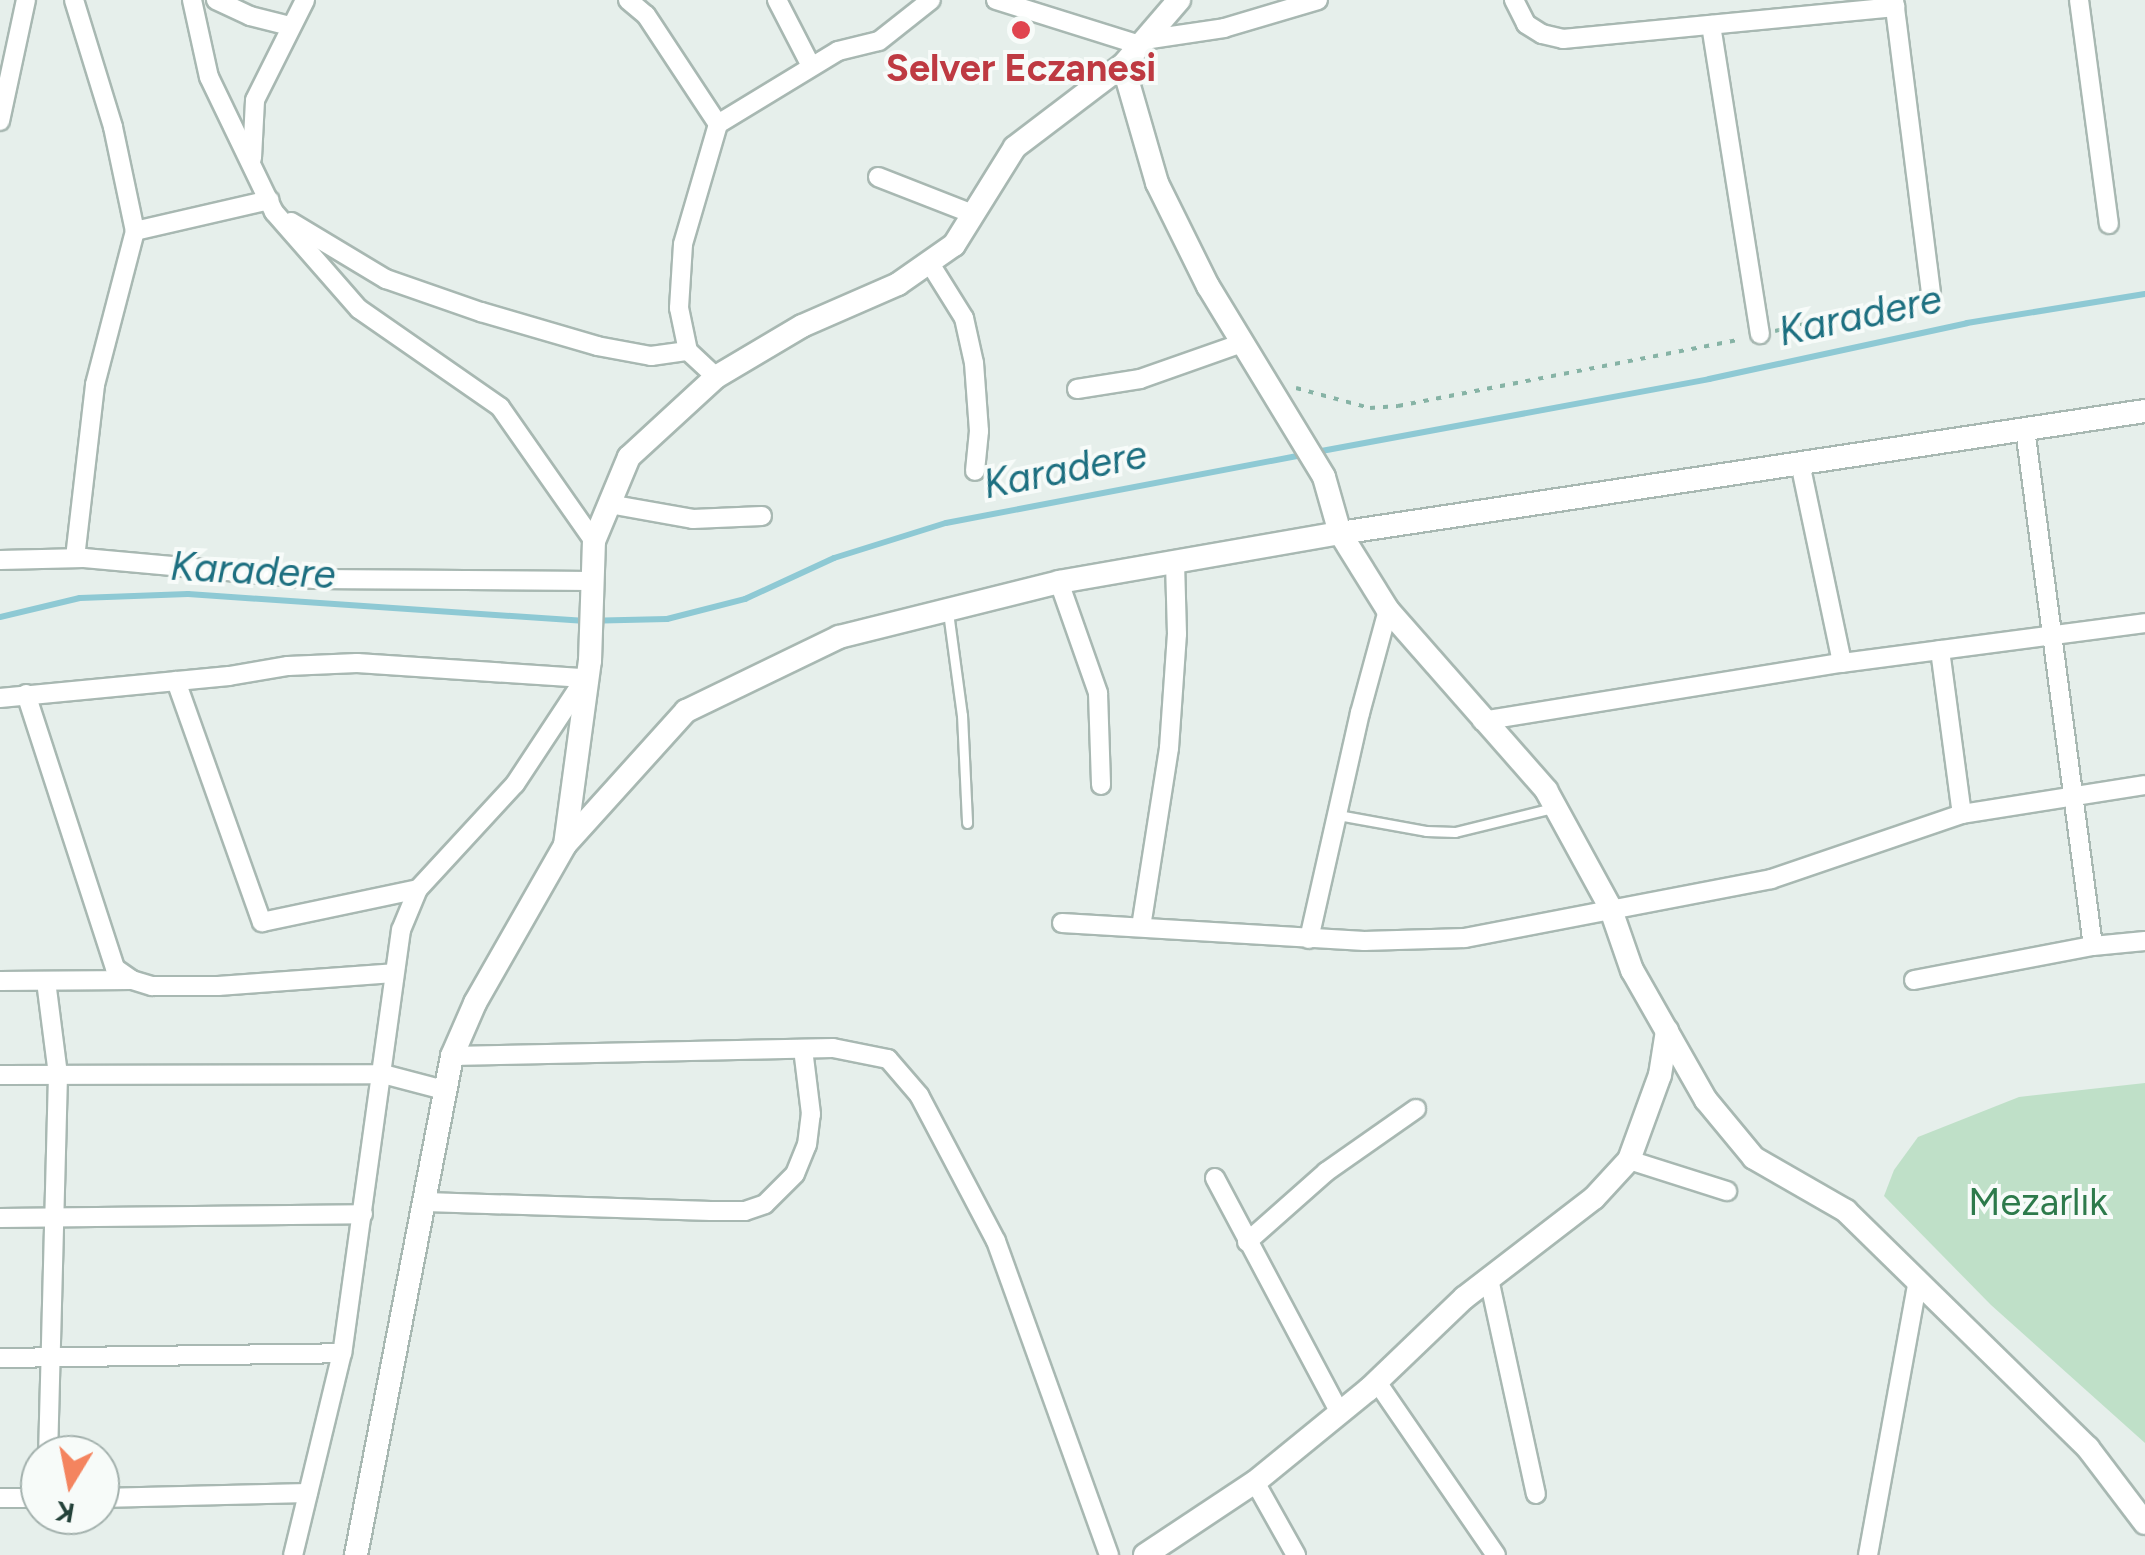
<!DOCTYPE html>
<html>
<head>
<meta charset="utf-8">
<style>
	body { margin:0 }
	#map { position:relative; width:2145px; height:1555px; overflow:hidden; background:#e6efeb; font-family:Figtree,sans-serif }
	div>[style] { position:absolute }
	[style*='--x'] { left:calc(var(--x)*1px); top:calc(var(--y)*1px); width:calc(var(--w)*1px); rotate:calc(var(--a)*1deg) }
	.green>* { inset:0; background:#bfe0c8 }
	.stream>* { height:6px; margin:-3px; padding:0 3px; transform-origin:3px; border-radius:3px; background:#8ec9d4 }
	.path>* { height:4px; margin-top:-2px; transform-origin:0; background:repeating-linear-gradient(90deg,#86b3a5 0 5px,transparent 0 13px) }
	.roads { filter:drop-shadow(2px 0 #a8b8b2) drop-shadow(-2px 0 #a8b8b2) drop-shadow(0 2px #a8b8b2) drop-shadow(0 -2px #a8b8b2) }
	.service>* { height:9px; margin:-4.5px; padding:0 4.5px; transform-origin:4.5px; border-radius:4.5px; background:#fff }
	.minor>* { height:18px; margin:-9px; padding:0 9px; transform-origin:9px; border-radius:9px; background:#fff }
	.tertiary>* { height:22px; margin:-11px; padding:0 11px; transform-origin:11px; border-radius:11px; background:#fff }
	.dots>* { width:28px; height:28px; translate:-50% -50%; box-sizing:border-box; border:5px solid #f7fbf9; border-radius:50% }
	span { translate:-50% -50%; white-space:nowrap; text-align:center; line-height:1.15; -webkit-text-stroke:8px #f7fbf9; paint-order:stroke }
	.health-label { font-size:38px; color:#be3a42; font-weight:700 }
	.park-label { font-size:38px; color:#2d7a4b }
	.water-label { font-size:40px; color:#1c6f80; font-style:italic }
	.north { position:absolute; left:20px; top:1435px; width:100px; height:100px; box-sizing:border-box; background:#f7fbf9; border:2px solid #a3b1ad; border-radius:50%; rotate:190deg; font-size:28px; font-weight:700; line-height:40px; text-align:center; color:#24423a }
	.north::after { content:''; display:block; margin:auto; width:35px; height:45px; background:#f4845f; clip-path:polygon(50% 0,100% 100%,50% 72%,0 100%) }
</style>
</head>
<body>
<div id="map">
	<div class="green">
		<i style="clip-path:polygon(2145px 1083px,2145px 1443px,1991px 1305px,1884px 1196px,1894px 1170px,1918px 1137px,2019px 1097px)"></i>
	</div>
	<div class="stream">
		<i style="--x:1316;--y:452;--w:400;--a:-10.5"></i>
		<i style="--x:1709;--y:379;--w:264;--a:-12.2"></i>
		<i style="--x:1967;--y:323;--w:180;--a:-9.3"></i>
		<i style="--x:0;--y:617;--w:82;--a:-13.4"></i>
		<i style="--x:80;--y:598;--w:108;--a:-2.1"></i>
		<i style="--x:188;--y:594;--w:395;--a:3.9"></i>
		<i style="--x:582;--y:621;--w:85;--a:-1.3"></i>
		<i style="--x:667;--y:619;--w:81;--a:-14.4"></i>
		<i style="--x:745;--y:599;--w:98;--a:-24.7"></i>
		<i style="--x:834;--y:558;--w:117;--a:-17.4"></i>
		<i style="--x:946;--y:523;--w:364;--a:-10.8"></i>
	</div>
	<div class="path">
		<i style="--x:1775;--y:331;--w:141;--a:-13.5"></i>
		<i style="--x:1296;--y:388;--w:77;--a:15.1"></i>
		<i style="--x:1370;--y:408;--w:28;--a:-4"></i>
		<i style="--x:1398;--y:406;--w:350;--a:-11"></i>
	</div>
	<div class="roads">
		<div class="service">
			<i style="--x:948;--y:612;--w:104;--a:82.3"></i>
			<i style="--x:962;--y:715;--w:108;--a:87.3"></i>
			<i style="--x:1338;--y:815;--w:89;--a:10.3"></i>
			<i style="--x:1426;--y:831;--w:29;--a:2"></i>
			<i style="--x:1455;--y:832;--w:101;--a:-13.8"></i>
		</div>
		<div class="minor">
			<i style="--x:74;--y:0;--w:133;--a:72.9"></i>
			<i style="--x:113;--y:127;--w:106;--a:78.1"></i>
			<i style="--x:135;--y:231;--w:159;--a:104.6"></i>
			<i style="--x:95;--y:385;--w:174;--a:96.6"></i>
			<i style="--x:192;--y:0;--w:79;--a:77.6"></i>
			<i style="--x:209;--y:77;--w:150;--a:64.3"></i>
			<i style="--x:274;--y:212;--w:129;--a:48.8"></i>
			<i style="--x:359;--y:309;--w:172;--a:34.8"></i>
			<i style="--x:500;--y:407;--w:164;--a:55"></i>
			<i style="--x:216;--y:0;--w:38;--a:25"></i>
			<i style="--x:250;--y:16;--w:41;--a:14"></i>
			<i style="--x:628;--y:0;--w:23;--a:40"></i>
			<i style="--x:646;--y:15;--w:131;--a:56.6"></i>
			<i style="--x:777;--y:0;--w:74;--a:62.7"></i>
			<i style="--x:996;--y:0;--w:151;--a:17.4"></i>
			<i style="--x:1514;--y:0;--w:27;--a:63"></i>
			<i style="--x:1526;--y:24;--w:19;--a:32"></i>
			<i style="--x:1542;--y:34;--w:22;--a:13"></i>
			<i style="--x:1563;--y:39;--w:334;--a:-5.5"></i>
			<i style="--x:1894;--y:0;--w:295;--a:82.8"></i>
			<i style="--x:2079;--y:0;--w:226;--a:82.4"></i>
			<i style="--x:1711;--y:25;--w:313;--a:81"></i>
			<i style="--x:1144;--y:40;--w:81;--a:-8.5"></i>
			<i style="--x:1224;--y:28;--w:98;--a:-16.6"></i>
			<i style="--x:0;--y:121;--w:124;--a:-77.9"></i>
			<i style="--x:252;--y:158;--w:58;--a:-87"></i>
			<i style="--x:255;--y:100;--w:112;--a:-63.4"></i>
			<i style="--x:878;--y:177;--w:102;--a:21.3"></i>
			<i style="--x:291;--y:222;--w:111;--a:31"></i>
			<i style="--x:386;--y:279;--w:101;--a:19.2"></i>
			<i style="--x:481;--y:312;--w:121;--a:16.3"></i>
			<i style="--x:597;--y:346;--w:55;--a:10.5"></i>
			<i style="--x:651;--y:356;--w:37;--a:-8"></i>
			<i style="--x:135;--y:231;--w:138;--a:-13"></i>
			<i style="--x:929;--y:262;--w:66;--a:58"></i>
			<i style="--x:964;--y:318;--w:46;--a:77.5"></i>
			<i style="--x:974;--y:363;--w:68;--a:85.8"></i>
			<i style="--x:979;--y:431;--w:40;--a:95.7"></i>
			<i style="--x:716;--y:377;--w:38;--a:-137"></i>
			<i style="--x:688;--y:351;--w:44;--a:-101.8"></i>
			<i style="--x:679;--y:308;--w:64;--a:-86.4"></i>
			<i style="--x:683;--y:244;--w:125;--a:-73.7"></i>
			<i style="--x:718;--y:124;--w:140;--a:-31.3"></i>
			<i style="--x:838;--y:51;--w:42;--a:-13.7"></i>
			<i style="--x:879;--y:41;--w:66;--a:-38.3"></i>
			<i style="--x:1077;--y:389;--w:64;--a:-9"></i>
			<i style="--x:1140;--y:379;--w:108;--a:-19.4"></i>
			<i style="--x:2025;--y:429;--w:521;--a:82.51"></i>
			<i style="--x:1800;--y:463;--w:204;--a:78.1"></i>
			<i style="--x:609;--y:504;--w:85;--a:10.1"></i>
			<i style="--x:693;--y:519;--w:69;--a:-2.5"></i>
			<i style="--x:0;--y:560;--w:84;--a:-1.4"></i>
			<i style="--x:84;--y:558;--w:232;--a:5.2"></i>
			<i style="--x:315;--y:579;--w:276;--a:0.4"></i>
			<i style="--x:1059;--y:582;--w:118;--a:70.6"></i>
			<i style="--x:1098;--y:693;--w:92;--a:88.1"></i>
			<i style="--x:1940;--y:650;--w:165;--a:82.4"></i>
			<i style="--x:176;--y:681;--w:256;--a:70.4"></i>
			<i style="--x:262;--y:922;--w:159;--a:-11.9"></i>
			<i style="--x:26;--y:694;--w:288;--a:72"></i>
			<i style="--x:115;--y:968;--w:21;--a:35"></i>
			<i style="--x:132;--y:980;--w:21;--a:17"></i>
			<i style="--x:152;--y:986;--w:66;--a:0"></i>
			<i style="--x:218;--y:986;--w:176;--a:-4.2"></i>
			<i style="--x:0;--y:698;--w:230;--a:-5.5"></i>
			<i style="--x:229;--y:676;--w:60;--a:-9.6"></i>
			<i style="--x:288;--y:666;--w:69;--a:-2.5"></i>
			<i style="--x:357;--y:663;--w:228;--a:3.8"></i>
			<i style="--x:585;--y:678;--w:127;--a:123.4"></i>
			<i style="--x:515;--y:784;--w:143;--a:132.7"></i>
			<i style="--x:418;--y:889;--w:44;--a:112.5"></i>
			<i style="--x:401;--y:930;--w:427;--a:97.9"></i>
			<i style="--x:342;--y:1353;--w:208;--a:103.6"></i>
			<i style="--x:1482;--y:721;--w:365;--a:-9.2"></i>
			<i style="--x:1842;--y:663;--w:306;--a:-7.5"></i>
			<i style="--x:1062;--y:923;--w:303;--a:3.4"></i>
			<i style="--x:1364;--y:941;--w:101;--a:-1.7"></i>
			<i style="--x:1465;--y:938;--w:312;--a:-10.9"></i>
			<i style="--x:1771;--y:879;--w:202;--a:-18.8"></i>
			<i style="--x:1962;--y:814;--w:185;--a:-9"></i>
			<i style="--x:1141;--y:927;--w:181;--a:-81.1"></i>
			<i style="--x:1169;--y:748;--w:114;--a:-86"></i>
			<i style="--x:1177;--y:634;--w:72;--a:-91.6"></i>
			<i style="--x:1309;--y:939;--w:232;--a:-77.3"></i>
			<i style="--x:1360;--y:713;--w:107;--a:-74.8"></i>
			<i style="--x:1914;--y:980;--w:182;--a:-10.8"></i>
			<i style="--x:2093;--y:946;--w:52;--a:-5.5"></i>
			<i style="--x:0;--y:981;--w:132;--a:-0.4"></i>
			<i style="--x:46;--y:981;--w:95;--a:82.7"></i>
			<i style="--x:58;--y:1075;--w:380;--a:91.5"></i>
			<i style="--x:452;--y:1056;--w:381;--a:-1.2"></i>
			<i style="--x:833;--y:1048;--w:56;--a:11.3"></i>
			<i style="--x:888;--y:1059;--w:48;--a:49.3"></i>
			<i style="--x:919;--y:1095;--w:165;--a:62.2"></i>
			<i style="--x:996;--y:1241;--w:334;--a:70.2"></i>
			<i style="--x:0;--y:1075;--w:383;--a:-0.1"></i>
			<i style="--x:383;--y:1074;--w:63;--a:14.7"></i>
			<i style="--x:1629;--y:1160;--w:103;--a:17.6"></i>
			<i style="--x:1215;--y:1178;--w:266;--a:62"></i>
			<i style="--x:426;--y:1202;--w:285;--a:1.8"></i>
			<i style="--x:711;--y:1211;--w:34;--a:0"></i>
			<i style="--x:745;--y:1211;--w:21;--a:-19"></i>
			<i style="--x:765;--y:1204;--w:42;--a:-45"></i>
			<i style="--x:795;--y:1174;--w:31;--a:-68"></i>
			<i style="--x:807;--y:1145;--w:31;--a:-83"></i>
			<i style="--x:811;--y:1114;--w:65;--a:-97"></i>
			<i style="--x:0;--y:1218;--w:363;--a:-0.6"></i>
			<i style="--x:1247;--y:1242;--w:106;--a:-41.5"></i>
			<i style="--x:1326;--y:1172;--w:110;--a:-35"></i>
			<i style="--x:1489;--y:1279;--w:220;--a:77.7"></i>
			<i style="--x:0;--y:1358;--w:342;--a:-0.8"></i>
			<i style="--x:1377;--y:1382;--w:210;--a:55.5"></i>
			<i style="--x:1255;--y:1482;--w:84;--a:60.7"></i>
			<i style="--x:0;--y:1498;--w:40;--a:0"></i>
			<i style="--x:100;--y:1498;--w:208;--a:-1.4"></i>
			<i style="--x:1868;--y:1555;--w:279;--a:-79.7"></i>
		</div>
		<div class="tertiary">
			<i style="--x:1123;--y:65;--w:123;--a:73.9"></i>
			<i style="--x:1157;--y:183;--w:115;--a:63.7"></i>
			<i style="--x:1208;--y:286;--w:223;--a:58.7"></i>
			<i style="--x:1324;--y:477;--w:58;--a:74.1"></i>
			<i style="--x:1340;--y:533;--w:91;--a:58.1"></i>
			<i style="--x:1388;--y:610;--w:240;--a:48.7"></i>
			<i style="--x:1546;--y:790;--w:133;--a:61.3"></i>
			<i style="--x:1610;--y:907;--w:67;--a:70.8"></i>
			<i style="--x:1632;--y:970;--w:150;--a:60.4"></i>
			<i style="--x:1706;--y:1100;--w:75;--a:50.4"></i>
			<i style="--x:1754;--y:1158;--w:106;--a:29.9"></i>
			<i style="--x:1846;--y:1211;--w:339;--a:44.4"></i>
			<i style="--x:2088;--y:1448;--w:94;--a:52.8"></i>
			<i style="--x:565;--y:845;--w:181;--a:-47.9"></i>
			<i style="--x:686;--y:711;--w:170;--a:-25.8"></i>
			<i style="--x:839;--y:637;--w:227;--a:-14"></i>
			<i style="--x:1059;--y:582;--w:285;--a:-9.9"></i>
			<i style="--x:1340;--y:533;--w:814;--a:-8.62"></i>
			<i style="--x:356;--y:1555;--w:508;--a:-79.11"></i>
			<i style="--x:452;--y:1056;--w:58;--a:-66.5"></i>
			<i style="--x:475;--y:1003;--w:182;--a:-60.3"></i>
			<i style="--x:565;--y:845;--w:186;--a:-82.3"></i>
			<i style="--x:590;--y:661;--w:120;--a:-88.1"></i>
			<i style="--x:594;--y:541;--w:91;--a:-67.4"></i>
			<i style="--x:629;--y:457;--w:118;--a:-42.6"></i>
			<i style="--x:716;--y:377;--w:100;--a:-30.7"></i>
			<i style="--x:802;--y:326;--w:105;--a:-23.6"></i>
			<i style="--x:898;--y:284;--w:68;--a:-34.9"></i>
			<i style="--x:954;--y:245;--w:115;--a:-58.1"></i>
			<i style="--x:1015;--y:147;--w:136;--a:-37.2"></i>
			<i style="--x:1123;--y:65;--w:86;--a:-49.3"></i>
			<i style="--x:1145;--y:1555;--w:132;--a:-33.6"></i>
			<i style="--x:1255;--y:1482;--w:146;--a:-39.2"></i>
			<i style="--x:1368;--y:1390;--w:133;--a:-43.8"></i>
			<i style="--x:1464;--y:1298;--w:164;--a:-37.6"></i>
			<i style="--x:1594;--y:1198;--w:52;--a:-47.4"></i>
			<i style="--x:1629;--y:1160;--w:90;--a:-70"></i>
			<i style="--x:1660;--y:1075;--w:45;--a:-81"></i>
		</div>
	</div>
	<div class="dots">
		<i style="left:1021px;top:30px;background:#e0444e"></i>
	</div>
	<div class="health-label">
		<span style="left:1021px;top:69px">Selver Eczanesi</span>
	</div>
	<div class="park-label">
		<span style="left:2038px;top:1203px">Mezarlık</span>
	</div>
	<div class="water-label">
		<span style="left:1860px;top:315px;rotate:-12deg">Karadere</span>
		<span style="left:1065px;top:469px;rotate:-11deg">Karadere</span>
		<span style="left:253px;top:570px;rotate:3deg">Karadere</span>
	</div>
	<div class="north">K</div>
</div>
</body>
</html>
